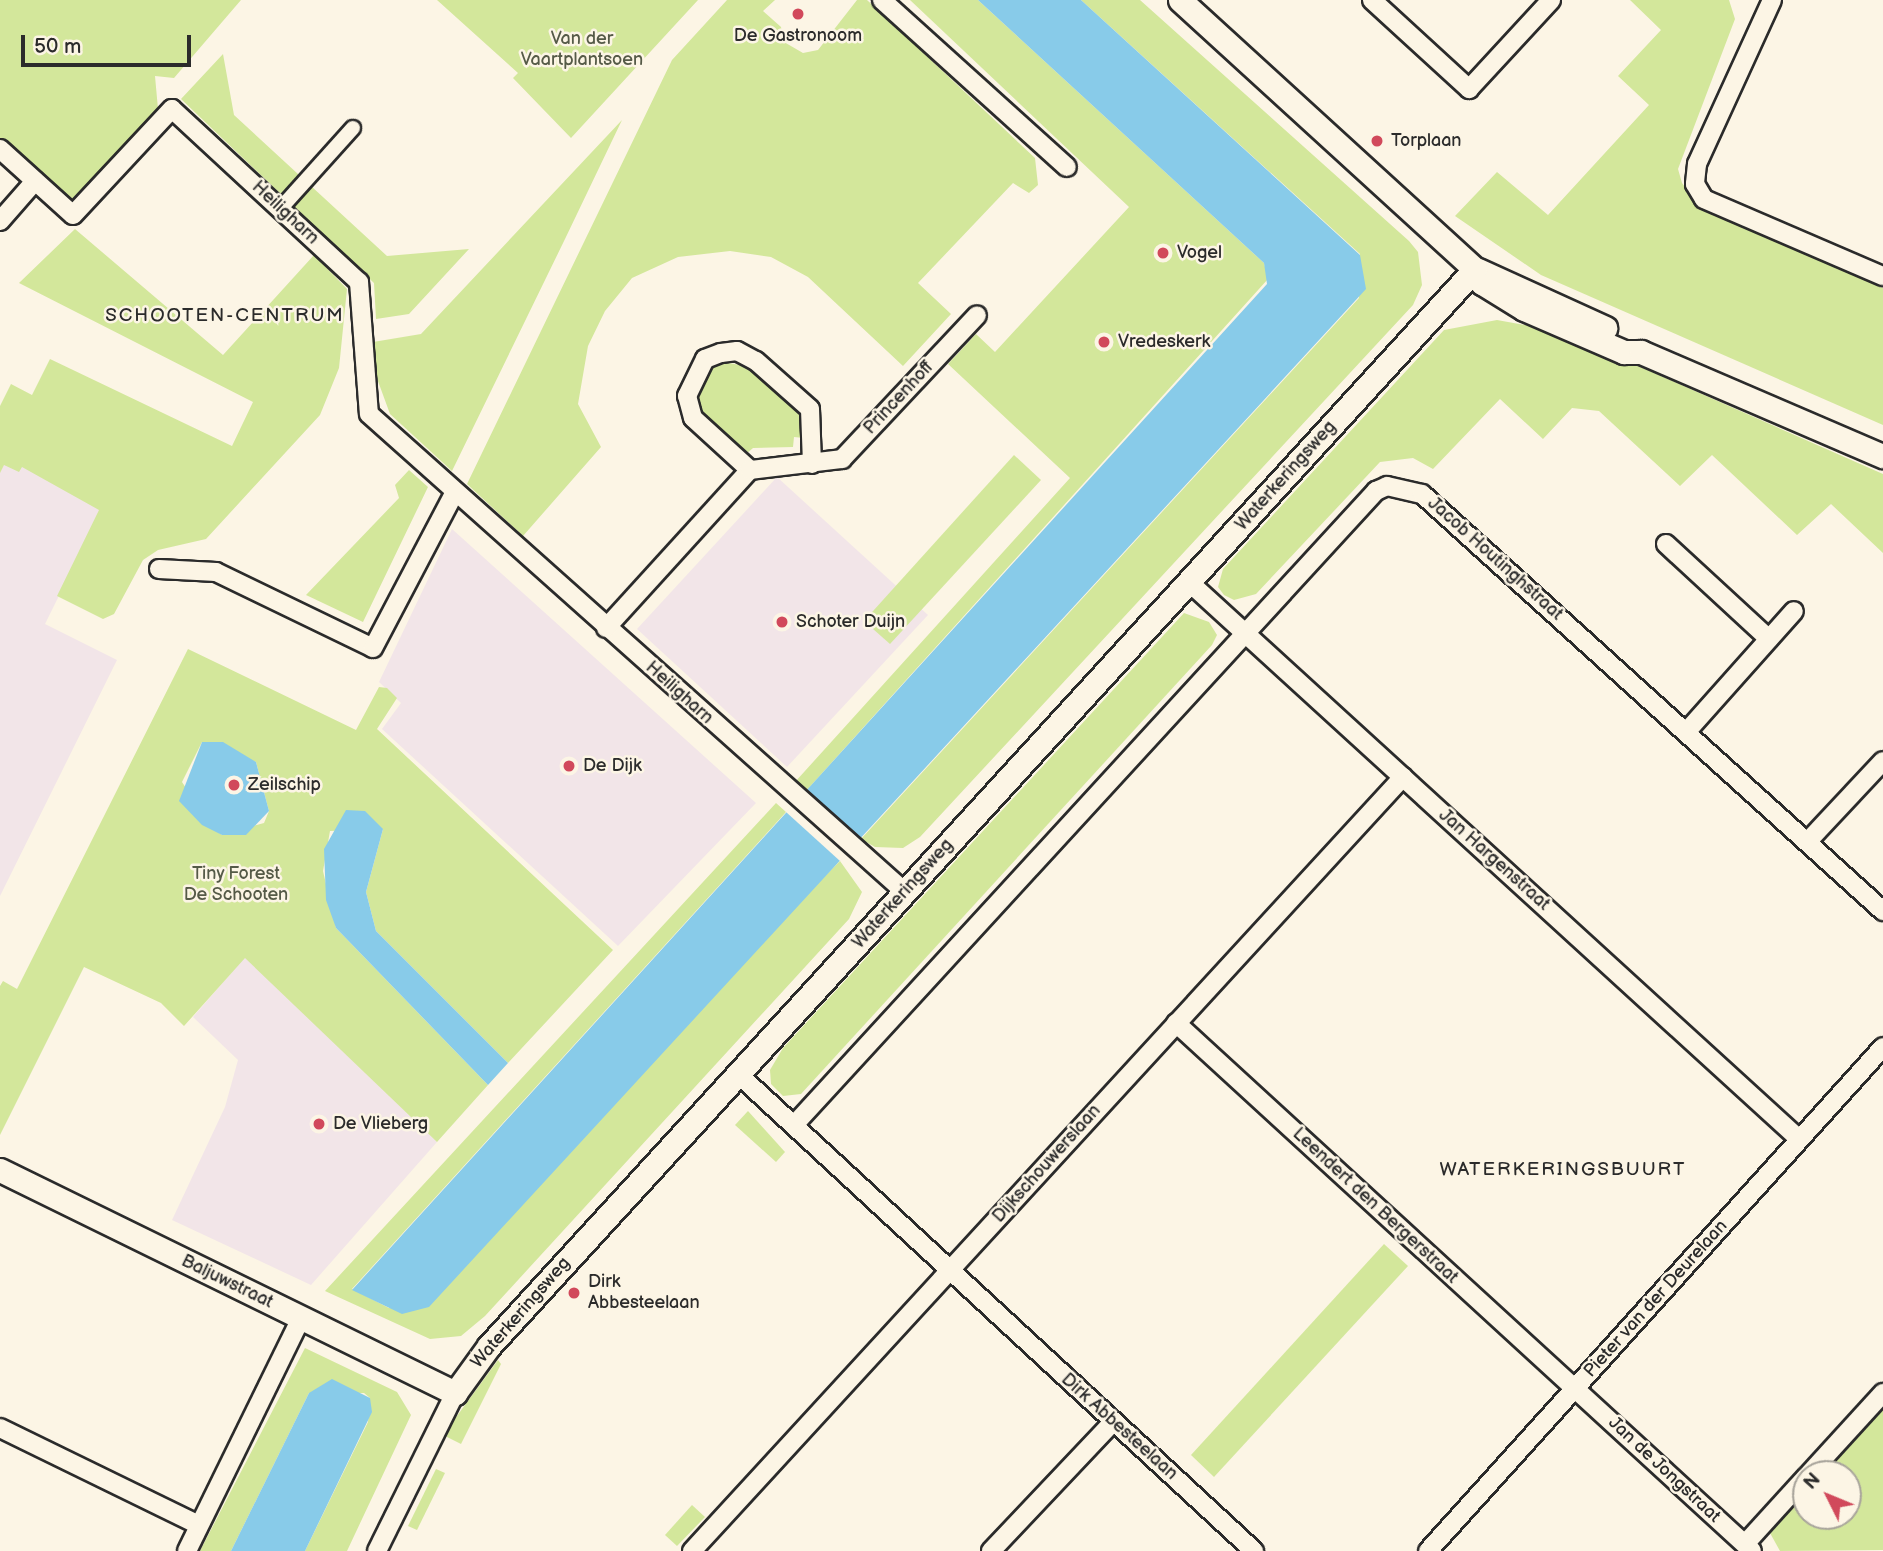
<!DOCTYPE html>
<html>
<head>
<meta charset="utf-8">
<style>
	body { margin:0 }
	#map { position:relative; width:1883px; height:1551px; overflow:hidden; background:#fcf5e5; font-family:"Balsamiq Sans",sans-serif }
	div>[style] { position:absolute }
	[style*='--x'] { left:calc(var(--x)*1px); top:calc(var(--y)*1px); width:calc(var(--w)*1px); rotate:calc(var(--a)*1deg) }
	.built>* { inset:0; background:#f2e5e8 }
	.green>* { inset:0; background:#d3e79b }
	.water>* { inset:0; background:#88cbe9 }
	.pier>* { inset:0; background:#fcf5e5 }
	.roads { filter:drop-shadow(2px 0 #2b2b2b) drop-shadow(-2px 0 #2b2b2b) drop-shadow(0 2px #2b2b2b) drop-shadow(0 -2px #2b2b2b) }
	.pedestrian>* { height:14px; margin:-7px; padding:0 7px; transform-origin:7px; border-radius:7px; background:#fcf5e5 }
	.minor>* { height:18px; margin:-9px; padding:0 9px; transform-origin:9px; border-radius:9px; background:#fcf5e5 }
	.tertiary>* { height:23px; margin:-11.5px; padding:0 11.5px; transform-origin:11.5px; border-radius:11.5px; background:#fcf5e5 }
	.dots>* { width:19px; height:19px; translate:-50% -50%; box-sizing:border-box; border:4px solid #fcf5e5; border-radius:50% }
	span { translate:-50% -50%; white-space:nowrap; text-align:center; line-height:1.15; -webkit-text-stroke:5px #fcf5e5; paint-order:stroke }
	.poi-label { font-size:18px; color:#2b2b2b }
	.left { translate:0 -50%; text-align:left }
	.park-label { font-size:18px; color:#555a47 }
	.street-label { font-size:18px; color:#2b2b2b }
	.neighbourhood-label { font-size:19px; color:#2b2b2b; letter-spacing:2px }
	.north { position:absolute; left:1792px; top:1460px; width:70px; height:70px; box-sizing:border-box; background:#fcf5e5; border:2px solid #a8a49b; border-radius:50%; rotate:313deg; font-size:19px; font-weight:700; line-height:28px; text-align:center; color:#2b2b2b }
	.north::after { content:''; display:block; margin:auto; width:24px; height:32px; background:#d1495b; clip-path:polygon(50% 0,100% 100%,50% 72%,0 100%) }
	.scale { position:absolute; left:21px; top:35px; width:170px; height:32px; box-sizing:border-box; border:4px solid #2b2b2b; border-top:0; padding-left:9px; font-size:21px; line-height:24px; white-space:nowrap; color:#2b2b2b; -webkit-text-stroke:5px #fcf5e5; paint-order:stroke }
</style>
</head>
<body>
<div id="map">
	<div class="built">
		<i style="clip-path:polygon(5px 456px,105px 503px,45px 624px,117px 660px,0 896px,0 466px)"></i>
		<i style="clip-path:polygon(777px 477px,928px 615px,787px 767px,637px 629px)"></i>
		<i style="clip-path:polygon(452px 529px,756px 803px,618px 946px,382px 729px,401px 703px,379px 682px)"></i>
		<i style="clip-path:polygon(245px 957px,437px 1142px,311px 1285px,172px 1220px,225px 1107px,238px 1060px,193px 1017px)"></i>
	</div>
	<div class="green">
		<i style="clip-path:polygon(0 0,241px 0,174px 78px,155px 76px,159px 120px,86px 192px,71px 199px,62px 198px,0 140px)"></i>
		<i style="clip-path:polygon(437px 0,698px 0,571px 138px,513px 78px,518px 73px)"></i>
		<i style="clip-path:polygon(727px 0,775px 0,763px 11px,781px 27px,784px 42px,803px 53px,818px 50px,857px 0,867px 0,1035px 158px,1038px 185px,1029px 193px,1013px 183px,918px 283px,951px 314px,903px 366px,808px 277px,771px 257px,730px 251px,678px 257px,632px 278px,605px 311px,588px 346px,578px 404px,601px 447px,523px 536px,467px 484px,672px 60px)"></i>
		<i style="clip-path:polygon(910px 0,978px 0,1264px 263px,1268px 279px,806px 791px,795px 782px,1070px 478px,948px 364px,976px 334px,995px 352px,1129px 207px)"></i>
		<i style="clip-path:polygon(1081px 0,1140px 0,1409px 241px,1418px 252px,1422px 285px,1413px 305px,920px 837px,903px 848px,875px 847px,861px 839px,1359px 298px,1360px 254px)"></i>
		<i style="clip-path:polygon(1630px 0,1729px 0,1735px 19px,1678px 169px,1682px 183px,1700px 208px,1883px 288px,1883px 425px,1541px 275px,1455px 216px,1497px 172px,1548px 215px,1649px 105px,1618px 76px,1661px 30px)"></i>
		<i style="clip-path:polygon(223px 54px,234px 115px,387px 256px,469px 249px,409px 314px,376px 319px,374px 283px,181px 99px)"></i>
		<i style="clip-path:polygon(622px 120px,565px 239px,452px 471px,390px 414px,375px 373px,373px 342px,421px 334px)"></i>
		<i style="clip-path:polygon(75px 229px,223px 355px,314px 255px,347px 289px,339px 368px,320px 415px,206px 539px,158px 550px,143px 560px,114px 614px,103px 619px,57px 596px,99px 510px,22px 467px,19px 472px,4px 465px,0 473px,0 406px,11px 384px,32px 395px,50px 359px,232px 446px,253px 402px,19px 283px)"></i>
		<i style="clip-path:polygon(1497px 320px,1559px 331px,1883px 474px,1883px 553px,1831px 504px,1797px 535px,1712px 455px,1680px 486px,1599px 411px,1572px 408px,1543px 439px,1500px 399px,1433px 469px,1413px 458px,1380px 462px,1256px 594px,1234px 600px,1224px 595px,1218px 587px,1223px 569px,1444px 330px)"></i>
		<i style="clip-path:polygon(723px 362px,751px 367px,804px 415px,804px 438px,794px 437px,793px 447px,753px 448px,745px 455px,704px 417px,696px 391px,708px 369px)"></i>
		<i style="clip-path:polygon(1014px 455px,1041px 480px,890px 644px,864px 621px)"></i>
		<i style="clip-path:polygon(409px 470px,428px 487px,363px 622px,306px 595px,399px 498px,395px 485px)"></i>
		<i style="clip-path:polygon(1184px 613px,1209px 622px,1217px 635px,1212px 645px,801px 1094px,783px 1096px,771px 1084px,770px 1070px,783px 1048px)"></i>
		<i style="clip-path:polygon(evenodd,188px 649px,356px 730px,379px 687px,387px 688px,397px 698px,377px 729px,613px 950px,508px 1063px,376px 931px,366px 892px,383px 829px,330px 831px,323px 871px,336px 928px,488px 1085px,437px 1142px,245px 958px,184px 1026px,161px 1003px,84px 967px,0 1135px,0 986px,3px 981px,17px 989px,188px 649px,202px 742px,256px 762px,269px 811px,264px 823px,222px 835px,212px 828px,182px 782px,202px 742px)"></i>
		<i style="clip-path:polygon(776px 803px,786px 812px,352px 1289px,389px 1308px,840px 861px,862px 892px,849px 919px,485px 1316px,461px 1336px,430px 1339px,325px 1291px)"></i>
		<i style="clip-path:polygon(748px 1111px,785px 1152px,776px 1162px,735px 1125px)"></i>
		<i style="clip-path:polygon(1384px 1244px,1408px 1266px,1214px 1477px,1191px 1455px)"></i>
		<i style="clip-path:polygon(305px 1348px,397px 1392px,411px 1415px,347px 1551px,305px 1551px,368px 1422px,370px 1398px,364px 1393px,309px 1393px,231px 1551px,200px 1551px)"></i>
		<i style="clip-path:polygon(498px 1360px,501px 1364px,461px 1444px,443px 1435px)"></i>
		<i style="clip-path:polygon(1883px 1409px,1883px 1550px,1780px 1551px,1770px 1533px,1806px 1493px,1806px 1516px,1848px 1516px,1848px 1474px,1823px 1474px)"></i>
		<i style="clip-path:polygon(436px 1469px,445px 1473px,417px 1530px,408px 1526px)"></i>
		<i style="clip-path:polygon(692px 1505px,705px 1517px,677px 1546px,665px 1535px)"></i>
	</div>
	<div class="water">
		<i style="clip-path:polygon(978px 0,1081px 0,1360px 255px,1366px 289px,429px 1307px,402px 1314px,352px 1290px,1267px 284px,1264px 263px)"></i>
		<i style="clip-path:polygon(202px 742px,223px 742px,256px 762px,269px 811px,246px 835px,222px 835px,202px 825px,179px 801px)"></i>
		<i style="clip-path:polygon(346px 810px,365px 811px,383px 829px,366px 892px,376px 931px,508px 1063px,488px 1085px,336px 928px,326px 900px,324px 849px)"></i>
		<i style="clip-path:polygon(332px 1379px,370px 1398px,372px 1412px,305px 1551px,231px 1551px,309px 1393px)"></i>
	</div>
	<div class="pier">
		<i style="clip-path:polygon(806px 791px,861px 839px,840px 861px,786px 812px)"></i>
	</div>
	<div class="roads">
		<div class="pedestrian">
			<i style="--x:280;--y:209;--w:109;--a:-48"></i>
		</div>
		<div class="minor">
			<i style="--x:882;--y:0;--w:249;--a:42.1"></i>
			<i style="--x:1372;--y:0;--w:132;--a:42.5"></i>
			<i style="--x:1469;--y:89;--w:121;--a:-47.3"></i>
			<i style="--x:1772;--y:0;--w:180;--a:114.6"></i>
			<i style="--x:1697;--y:164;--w:20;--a:96"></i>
			<i style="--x:1695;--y:184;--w:17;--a:59"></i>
			<i style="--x:1704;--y:199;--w:195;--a:23.3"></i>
			<i style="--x:0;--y:149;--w:98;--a:42.1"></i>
			<i style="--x:73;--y:215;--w:145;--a:-47"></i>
			<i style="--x:172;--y:109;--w:255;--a:42.8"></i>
			<i style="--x:359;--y:282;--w:132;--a:85.7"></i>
			<i style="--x:369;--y:414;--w:718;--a:41.73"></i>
			<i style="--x:0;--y:221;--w:53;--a:-48.8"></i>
			<i style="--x:750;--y:470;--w:77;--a:-137.6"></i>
			<i style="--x:693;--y:418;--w:23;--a:-105"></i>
			<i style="--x:687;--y:396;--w:41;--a:-64.1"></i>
			<i style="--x:705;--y:359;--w:17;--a:-21"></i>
			<i style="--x:721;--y:353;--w:16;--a:-7"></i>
			<i style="--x:737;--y:351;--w:21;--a:28"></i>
			<i style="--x:756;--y:361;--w:72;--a:41.6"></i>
			<i style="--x:810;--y:409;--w:55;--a:87.9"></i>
			<i style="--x:1666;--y:544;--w:140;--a:42.7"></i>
			<i style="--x:159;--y:569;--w:57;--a:3"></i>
			<i style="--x:216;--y:572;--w:174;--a:25.8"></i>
			<i style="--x:373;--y:648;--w:176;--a:-62.3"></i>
			<i style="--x:1189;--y:582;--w:826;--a:42.4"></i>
			<i style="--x:606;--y:628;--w:214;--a:-47.7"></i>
			<i style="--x:750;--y:470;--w:93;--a:-6.8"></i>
			<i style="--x:842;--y:459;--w:197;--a:-46.8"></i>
			<i style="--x:1688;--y:730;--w:159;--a:-48.3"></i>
			<i style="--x:1809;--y:840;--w:108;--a:-46.9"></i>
			<i style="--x:1176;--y:1023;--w:781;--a:42.51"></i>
			<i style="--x:738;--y:1074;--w:703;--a:42.75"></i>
			<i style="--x:794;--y:1125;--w:861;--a:-47.45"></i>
			<i style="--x:1376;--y:491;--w:12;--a:-24"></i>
			<i style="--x:1387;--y:486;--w:36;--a:13"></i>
			<i style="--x:1422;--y:494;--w:622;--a:42.13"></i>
			<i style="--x:0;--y:1428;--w:221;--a:26"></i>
			<i style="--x:1809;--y:1474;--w:110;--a:-47.6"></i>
			<i style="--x:1745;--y:1544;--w:91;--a:-47.7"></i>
			<i style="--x:187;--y:1551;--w:259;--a:-63.9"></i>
			<i style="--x:377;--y:1551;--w:176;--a:-63.7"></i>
			<i style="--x:692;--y:1551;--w:1051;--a:-47.43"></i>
			<i style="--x:991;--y:1551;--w:178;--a:-46.6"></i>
			<i style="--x:1428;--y:1551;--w:679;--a:-47.92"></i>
		</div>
		<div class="tertiary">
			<i style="--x:1180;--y:0;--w:399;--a:42.4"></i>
			<i style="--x:1475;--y:269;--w:16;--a:63"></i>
			<i style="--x:1482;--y:283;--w:49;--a:31.8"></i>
			<i style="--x:1524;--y:309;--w:109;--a:23.3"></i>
			<i style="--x:1624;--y:352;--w:17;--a:0"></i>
			<i style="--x:1641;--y:352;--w:263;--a:23.3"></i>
			<i style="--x:1478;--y:270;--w:140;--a:24.5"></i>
			<i style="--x:0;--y:1170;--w:507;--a:26.11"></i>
			<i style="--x:455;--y:1393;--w:58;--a:-54.1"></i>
			<i style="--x:489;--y:1346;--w:1460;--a:-47.53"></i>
		</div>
	</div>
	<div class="dots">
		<i style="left:798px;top:14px;background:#d1495b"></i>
		<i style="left:1377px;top:141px;background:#d1495b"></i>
		<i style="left:1163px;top:253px;background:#d1495b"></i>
		<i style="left:1104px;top:342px;background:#d1495b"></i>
		<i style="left:782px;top:622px;background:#d1495b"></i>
		<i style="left:569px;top:766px;background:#d1495b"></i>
		<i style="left:234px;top:785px;background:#d1495b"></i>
		<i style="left:319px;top:1124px;background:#d1495b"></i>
		<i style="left:574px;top:1293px;background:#d1495b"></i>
	</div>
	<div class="poi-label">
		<span style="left:798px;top:36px">De Gastronoom</span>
		<span class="left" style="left:1391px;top:141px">Torplaan</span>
		<span class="left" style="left:1177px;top:253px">Vogel</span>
		<span class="left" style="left:1118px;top:342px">Vredeskerk</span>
		<span class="left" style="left:796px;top:622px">Schoter Duijn</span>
		<span class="left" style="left:583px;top:766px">De Dijk</span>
		<span class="left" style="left:248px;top:785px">Zeilschip</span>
		<span class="left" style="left:333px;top:1124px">De Vlieberg</span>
		<span class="left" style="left:588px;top:1293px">Dirk<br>Abbesteelaan</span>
	</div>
	<div class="park-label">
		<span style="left:582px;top:50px">Van der<br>Vaartplantsoen</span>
		<span style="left:236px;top:885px">Tiny Forest<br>De Schooten</span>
	</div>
	<div class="street-label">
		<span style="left:285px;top:213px;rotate:43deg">Heiligharn</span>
		<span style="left:899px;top:398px;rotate:-47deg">Princenhoff</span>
		<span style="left:1286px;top:476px;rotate:-48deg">Waterkeringsweg</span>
		<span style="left:1495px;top:559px;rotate:42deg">Jacob Houtinghstraat</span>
		<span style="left:679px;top:693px;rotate:42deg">Heiligharn</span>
		<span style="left:1494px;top:860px;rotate:42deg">Jan Hargenstraat</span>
		<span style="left:903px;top:894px;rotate:-48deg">Waterkeringsweg</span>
		<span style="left:1047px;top:1164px;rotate:-48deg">Dijkschouwerslaan</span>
		<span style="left:1375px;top:1206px;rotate:43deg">Leendert den Bergerstraat</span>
		<span style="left:227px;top:1282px;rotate:26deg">Baljuwstraat</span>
		<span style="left:1656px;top:1299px;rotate:-48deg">Pieter van der Deurelaan</span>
		<span style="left:521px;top:1313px;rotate:-49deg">Waterkeringsweg</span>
		<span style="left:1119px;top:1427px;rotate:42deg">Dirk Abbesteelaan</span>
		<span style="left:1664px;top:1470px;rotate:43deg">Jan de Jongstraat</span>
	</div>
	<div class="neighbourhood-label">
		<span style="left:225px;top:316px">SCHOOTEN-CENTRUM</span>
		<span style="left:1563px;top:1170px">WATERKERINGSBUURT</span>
	</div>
	<div class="north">N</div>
	<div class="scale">50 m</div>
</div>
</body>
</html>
